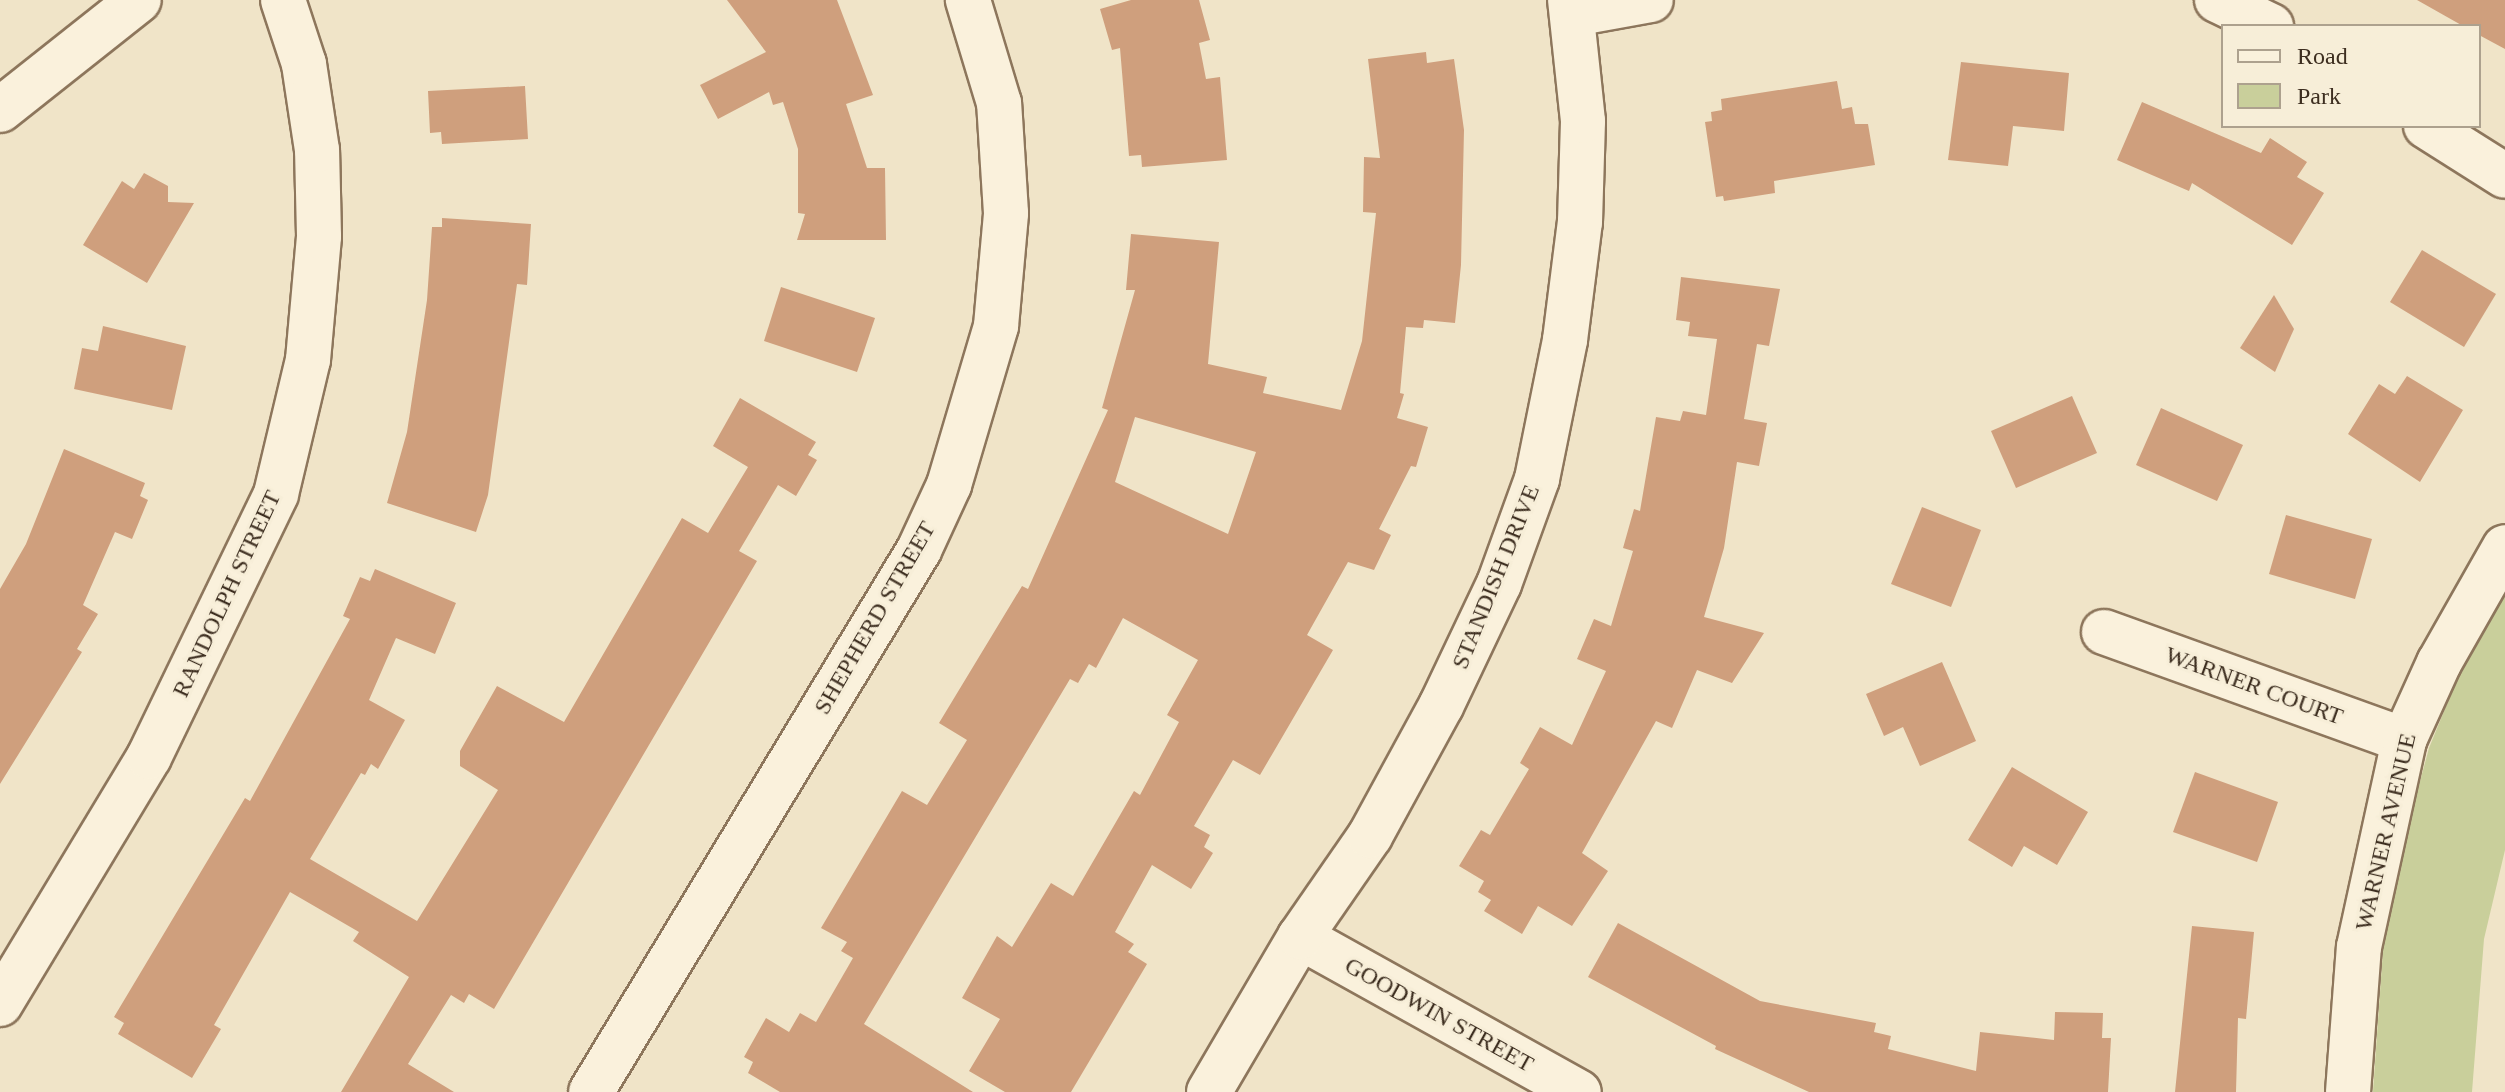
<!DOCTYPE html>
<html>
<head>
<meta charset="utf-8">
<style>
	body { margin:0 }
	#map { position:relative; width:2505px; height:1092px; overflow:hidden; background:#f0e4c8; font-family:"Times New Roman",serif }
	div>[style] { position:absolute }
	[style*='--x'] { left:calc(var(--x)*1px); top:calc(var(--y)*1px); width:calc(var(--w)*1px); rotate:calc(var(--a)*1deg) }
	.green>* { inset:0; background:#c9cf9b }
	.building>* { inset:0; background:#cf9f7d }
	.roads { filter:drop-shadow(2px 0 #8d765c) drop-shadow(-2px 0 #8d765c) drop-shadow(0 2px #8d765c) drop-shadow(0 -2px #8d765c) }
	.minor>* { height:44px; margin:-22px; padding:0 22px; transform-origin:22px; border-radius:22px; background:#faf1dc }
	span { translate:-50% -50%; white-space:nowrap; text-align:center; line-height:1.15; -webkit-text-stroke:6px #f7eed8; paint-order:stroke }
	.street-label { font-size:24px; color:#3d2e20 }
	.legend { position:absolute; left:2221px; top:24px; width:260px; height:104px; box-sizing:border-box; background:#f7eed8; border:2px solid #ada18e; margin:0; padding:10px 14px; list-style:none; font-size:24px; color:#3d2e20 }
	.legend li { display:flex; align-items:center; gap:16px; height:40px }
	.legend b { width:40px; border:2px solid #ada18e }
</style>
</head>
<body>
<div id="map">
	<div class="green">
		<i style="clip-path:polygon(2505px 586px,2505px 850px,2484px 939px,2472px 1092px,2373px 1092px,2385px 921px,2402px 848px,2429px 748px,2458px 677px)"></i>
	</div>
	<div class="building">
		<i style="clip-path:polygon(727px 0,837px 0,873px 95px,846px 104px,867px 168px,885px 168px,886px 240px,797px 240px,805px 214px,798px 213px,798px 149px,783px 102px,773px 105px,769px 92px,718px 119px,700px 85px,766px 52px)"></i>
		<i style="clip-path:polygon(1131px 0,1199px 0,1210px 40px,1199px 43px,1206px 79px,1220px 77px,1227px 160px,1142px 167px,1141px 155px,1129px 156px,1120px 48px,1112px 50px,1100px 9px)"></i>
		<i style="clip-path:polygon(2417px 0,2505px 0,2505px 49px,2479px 35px,2479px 26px,2463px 26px)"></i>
		<i style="clip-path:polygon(evenodd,1426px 52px,1427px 63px,1454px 59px,1464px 130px,1461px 265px,1455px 323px,1424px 320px,1423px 328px,1406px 327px,1400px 393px,1404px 394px,1397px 418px,1428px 427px,1416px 467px,1411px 466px,1379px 529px,1391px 535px,1374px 570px,1348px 562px,1307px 635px,1333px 650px,1260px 775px,1233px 760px,1194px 826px,1210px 835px,1204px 847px,1213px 853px,1191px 889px,1152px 865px,1115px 932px,1134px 944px,1128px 952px,1147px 964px,1071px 1092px,1005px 1092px,969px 1071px,1000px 1019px,962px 998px,997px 936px,1012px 947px,1051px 883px,1073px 896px,1134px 791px,1140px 795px,1179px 722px,1167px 715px,1198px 660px,1123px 618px,1096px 668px,1089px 664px,1078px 683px,1070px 679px,864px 1024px,973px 1092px,780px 1092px,748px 1073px,753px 1062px,744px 1057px,766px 1018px,789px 1032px,800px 1013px,816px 1022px,853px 958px,841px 951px,847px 942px,821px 928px,902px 791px,927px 805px,967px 740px,939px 723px,1022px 586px,1028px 589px,1108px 410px,1102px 408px,1135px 290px,1126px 290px,1131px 234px,1219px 242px,1208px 364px,1267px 377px,1263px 393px,1341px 410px,1362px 341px,1376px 213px,1363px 212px,1364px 157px,1380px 158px,1368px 59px,1426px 52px,1135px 417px,1256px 452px,1228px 534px,1115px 482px,1135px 417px)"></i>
		<i style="clip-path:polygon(1961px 62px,2069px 73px,2064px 131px,2013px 126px,2008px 166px,1948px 160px)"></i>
		<i style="clip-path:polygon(1837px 81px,1842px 109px,1852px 107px,1855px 124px,1868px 124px,1875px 165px,1774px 181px,1775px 193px,1724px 201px,1723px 196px,1716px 197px,1705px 122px,1712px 121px,1711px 112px,1722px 110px,1721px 99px)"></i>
		<i style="clip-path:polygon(525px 86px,528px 139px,442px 144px,441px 132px,430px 133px,428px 91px)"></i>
		<i style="clip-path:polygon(2142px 102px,2261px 153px,2270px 138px,2307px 162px,2297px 177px,2324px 193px,2292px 245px,2192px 183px,2189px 191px,2117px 160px)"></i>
		<i style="clip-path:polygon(144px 173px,168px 186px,168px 202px,194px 203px,147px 283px,83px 245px,122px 181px,134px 189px)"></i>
		<i style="clip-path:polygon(442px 218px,531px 224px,527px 285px,517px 284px,488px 495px,476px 532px,387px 503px,407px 432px,427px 300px,432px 227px,442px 227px)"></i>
		<i style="clip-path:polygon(2422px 250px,2496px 294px,2464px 347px,2390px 302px)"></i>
		<i style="clip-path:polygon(1681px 277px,1780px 289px,1769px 346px,1757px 344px,1744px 419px,1767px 423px,1759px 466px,1737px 462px,1724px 548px,1704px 617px,1764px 633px,1732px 683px,1697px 670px,1672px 728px,1656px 721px,1582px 853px,1608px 871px,1572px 926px,1538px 906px,1522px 934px,1484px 911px,1491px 900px,1478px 892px,1484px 881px,1459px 866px,1481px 830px,1490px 835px,1529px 769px,1520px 763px,1540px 727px,1572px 745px,1606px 671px,1577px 659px,1594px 619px,1611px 626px,1633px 551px,1623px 548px,1634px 509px,1640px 511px,1656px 417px,1680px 421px,1683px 411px,1706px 415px,1717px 339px,1688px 336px,1690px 322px,1676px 320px)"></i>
		<i style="clip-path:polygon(781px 287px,875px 318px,857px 372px,764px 341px)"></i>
		<i style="clip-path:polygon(2274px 295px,2294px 329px,2275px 372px,2240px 348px)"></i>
		<i style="clip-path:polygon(103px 326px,186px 346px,172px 410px,74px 389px,82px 348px,98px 351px)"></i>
		<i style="clip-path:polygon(2407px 376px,2463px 410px,2420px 482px,2348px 434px,2379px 384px,2395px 394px)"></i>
		<i style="clip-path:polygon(2072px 396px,2097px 453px,2016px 488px,1991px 431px)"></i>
		<i style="clip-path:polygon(740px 398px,816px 442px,808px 455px,817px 460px,796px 496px,778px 485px,739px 551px,757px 561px,494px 1009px,469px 994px,464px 1003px,451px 995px,408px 1064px,454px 1092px,341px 1092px,409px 977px,353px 941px,359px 932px,290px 892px,214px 1025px,221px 1029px,192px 1078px,118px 1034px,124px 1023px,114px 1017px,245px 798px,250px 801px,350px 619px,343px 616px,360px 577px,370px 581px,375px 569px,456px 603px,435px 654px,396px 638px,369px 700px,405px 720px,378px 769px,371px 764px,365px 775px,361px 773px,310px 859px,417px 921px,498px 790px,460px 766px,460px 751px,497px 686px,564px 722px,682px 518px,708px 533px,748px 467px,713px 446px)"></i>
		<i style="clip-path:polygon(2161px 408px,2243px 445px,2217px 501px,2136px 465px)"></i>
		<i style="clip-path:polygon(64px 449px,145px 483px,140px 496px,148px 500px,132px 539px,115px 532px,83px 605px,98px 614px,77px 649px,82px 652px,0 784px,0 589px,26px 544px)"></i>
		<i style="clip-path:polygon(1922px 507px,1981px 530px,1951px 607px,1891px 584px)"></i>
		<i style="clip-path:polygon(2286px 515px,2372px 539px,2355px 599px,2269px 574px)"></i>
		<i style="clip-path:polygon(1942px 662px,1976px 741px,1920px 766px,1903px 727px,1884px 736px,1866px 694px)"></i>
		<i style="clip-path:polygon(2012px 767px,2088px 812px,2057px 865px,2024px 846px,2012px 867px,1968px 840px)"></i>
		<i style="clip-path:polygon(2195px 772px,2278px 802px,2257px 862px,2173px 832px)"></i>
		<i style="clip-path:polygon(1618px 923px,1760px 1001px,1876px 1023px,1874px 1032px,1891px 1036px,1888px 1049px,1976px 1071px,1980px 1032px,2054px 1040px,2055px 1012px,2103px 1013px,2102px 1038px,2111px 1038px,2108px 1092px,1809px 1092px,1715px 1049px,1716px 1046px,1588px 977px)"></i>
		<i style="clip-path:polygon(2192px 926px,2254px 932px,2246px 1019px,2238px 1018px,2236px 1092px,2175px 1092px)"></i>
	</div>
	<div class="roads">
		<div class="minor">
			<i style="--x:2217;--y:0;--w:60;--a:25.7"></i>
			<i style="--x:1574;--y:14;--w:78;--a:-10.3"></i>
			<i style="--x:0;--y:110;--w:177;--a:-38.4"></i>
			<i style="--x:2426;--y:126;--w:93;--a:32.3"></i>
			<i style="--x:2104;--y:632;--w:319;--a:19.8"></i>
			<i style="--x:1300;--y:937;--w:319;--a:29.1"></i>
			<i style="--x:0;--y:1004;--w:288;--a:-58.9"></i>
			<i style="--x:149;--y:757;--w:292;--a:-64.2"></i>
			<i style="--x:276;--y:494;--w:138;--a:-76.6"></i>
			<i style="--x:308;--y:360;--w:124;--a:-84.9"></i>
			<i style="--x:319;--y:236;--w:86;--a:-91.3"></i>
			<i style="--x:317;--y:150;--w:87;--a:-98.6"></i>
			<i style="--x:304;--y:64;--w:67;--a:-108.2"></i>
			<i style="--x:591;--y:1092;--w:634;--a:-58.82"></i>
			<i style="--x:919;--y:550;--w:72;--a:-65.2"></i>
			<i style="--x:949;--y:485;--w:166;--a:-73.5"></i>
			<i style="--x:996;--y:326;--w:113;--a:-84.9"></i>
			<i style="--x:1006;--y:213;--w:110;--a:-93.6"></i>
			<i style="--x:999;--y:103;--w:108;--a:-106.8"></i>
			<i style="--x:1209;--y:1092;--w:180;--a:-59.6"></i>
			<i style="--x:1300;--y:937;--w:123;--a:-55.3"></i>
			<i style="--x:1370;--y:836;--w:148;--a:-61.4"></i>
			<i style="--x:1441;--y:706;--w:135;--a:-64.6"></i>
			<i style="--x:1499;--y:584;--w:112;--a:-70.1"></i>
			<i style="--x:1537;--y:479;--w:142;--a:-78.6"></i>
			<i style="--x:1565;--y:340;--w:119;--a:-82.8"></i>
			<i style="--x:1580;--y:222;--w:101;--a:-88.3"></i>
			<i style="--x:1583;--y:121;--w:122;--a:-96.1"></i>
			<i style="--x:2348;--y:1092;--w:145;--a:-85.7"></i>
			<i style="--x:2359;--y:947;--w:212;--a:-77.7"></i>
			<i style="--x:2404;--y:740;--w:85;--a:-65.6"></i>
			<i style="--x:2439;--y:663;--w:133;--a:-60.4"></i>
		</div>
	</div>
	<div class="street-label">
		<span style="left:1496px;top:577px;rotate:-68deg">STANDISH DRIVE</span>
		<span style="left:227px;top:594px;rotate:-65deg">RANDOLPH STREET</span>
		<span style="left:875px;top:618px;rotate:-60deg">SHEPHERD STREET</span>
		<span style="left:2254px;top:686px;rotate:20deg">WARNER COURT</span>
		<span style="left:2386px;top:832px;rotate:-77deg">WARNER AVENUE</span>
		<span style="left:1439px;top:1015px;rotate:29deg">GOODWIN STREET</span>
	</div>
	<ul class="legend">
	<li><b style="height:10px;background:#faf1dc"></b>Road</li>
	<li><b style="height:22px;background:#c9cf9b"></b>Park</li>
	</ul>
</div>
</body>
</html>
